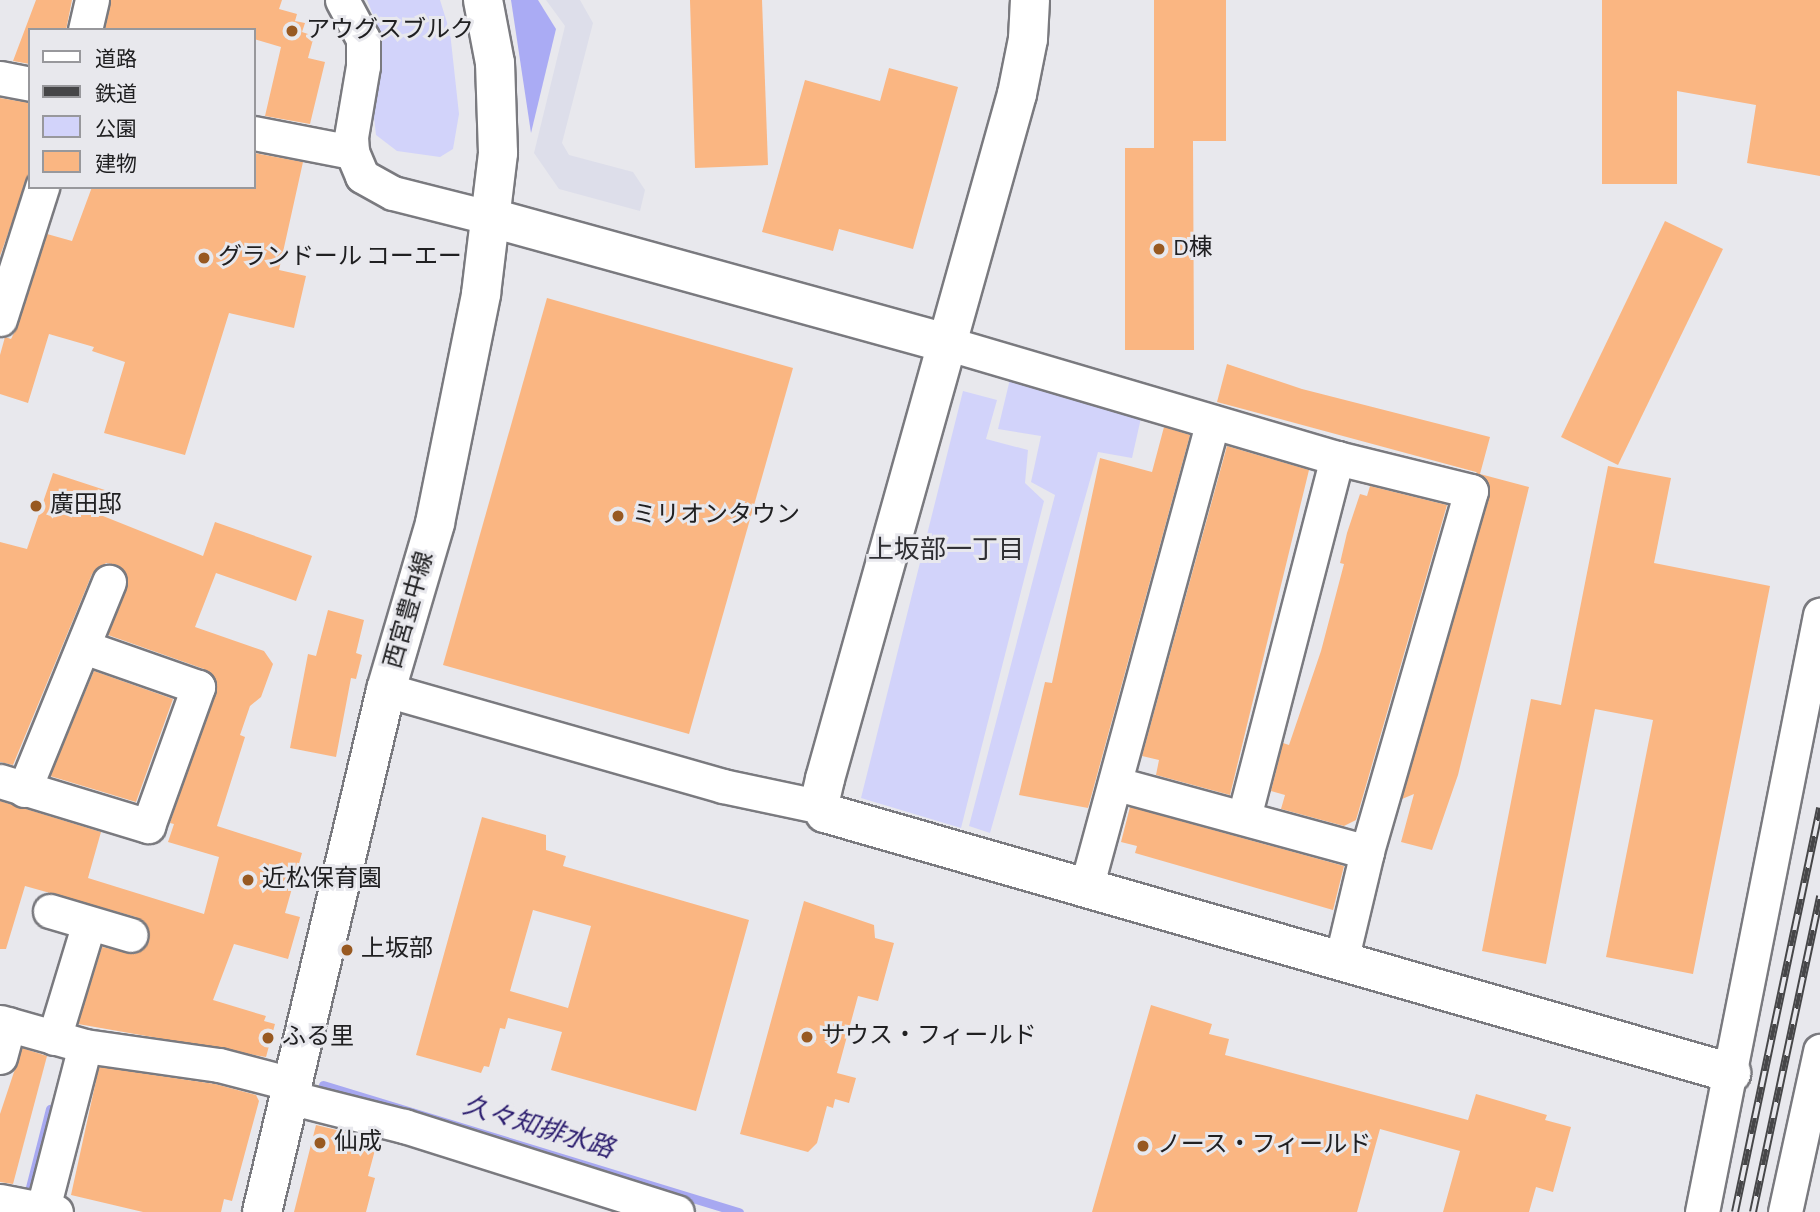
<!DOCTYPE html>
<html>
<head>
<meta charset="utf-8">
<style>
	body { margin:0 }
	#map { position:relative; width:1820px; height:1212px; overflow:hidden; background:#e8e8ed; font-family:"Alegreya Sans","Noto Sans JP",sans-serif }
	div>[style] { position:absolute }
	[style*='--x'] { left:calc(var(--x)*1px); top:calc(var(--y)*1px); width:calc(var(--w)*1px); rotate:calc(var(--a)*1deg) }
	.built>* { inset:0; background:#dddeea }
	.green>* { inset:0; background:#d2d3fa }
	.forest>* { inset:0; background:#aaabf4 }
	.stream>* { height:9px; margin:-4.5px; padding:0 4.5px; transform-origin:4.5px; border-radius:4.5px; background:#a7a8f1 }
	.building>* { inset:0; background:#fab682 }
	.roads { filter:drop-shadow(2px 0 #7a7a7f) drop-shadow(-2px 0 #7a7a7f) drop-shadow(0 2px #7a7a7f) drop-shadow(0 -2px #7a7a7f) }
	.street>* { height:33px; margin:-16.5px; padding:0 16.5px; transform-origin:16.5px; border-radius:16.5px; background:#fff }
	.secondary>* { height:38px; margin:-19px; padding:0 19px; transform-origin:19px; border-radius:19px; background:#fff }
	.rail>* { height:8px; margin-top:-4px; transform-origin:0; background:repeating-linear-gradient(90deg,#e8e8ed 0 16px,#464648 0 32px); box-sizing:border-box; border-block:2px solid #464648 }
	.dots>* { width:19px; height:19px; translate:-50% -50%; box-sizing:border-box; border:4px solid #e8e8ed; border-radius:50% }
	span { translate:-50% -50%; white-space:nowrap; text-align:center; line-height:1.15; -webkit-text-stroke:6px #e8e8ed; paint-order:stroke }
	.poi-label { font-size:24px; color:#202022 }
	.left { translate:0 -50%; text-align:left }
	.street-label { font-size:24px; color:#202022 }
	.neighbourhood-label { font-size:26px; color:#2e2e32 }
	.water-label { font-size:26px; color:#2b1c6e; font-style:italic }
	.legend { position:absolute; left:28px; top:28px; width:228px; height:161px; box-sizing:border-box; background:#e8e8ed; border:2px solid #98989c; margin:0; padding:9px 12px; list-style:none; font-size:21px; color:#202022 }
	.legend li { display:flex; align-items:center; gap:14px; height:35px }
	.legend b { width:35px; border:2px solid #98989c }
</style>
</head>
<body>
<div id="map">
	<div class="built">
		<i style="clip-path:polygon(546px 0,580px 0,593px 23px,562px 143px,569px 155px,633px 172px,645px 190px,640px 211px,559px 189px,534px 153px,565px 26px)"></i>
	</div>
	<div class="green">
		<i style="clip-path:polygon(367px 0,440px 0,450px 32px,459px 114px,453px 149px,440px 157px,397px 151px,376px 135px,373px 108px,380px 31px)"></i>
		<i style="clip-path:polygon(1011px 375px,1143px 409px,1132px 458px,1098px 452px,990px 833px,969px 826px,1055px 495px,1031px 482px,1041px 436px,998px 429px)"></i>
		<i style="clip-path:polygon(963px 391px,997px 400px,986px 439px,1028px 450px,1025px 483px,1044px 501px,961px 828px,861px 798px)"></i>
	</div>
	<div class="forest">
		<i style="clip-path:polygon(511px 0,538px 0,556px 29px,531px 133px)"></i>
	</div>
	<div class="stream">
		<i style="--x:323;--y:1085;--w:435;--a:17"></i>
		<i style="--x:27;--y:1199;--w:93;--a:-75.7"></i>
	</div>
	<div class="building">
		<i style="clip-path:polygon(36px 0,72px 0,66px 30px,30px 30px,30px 64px,13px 61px)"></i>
		<i style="clip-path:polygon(111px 0,282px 0,279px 9px,297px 14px,295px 21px,305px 23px,302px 32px,314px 36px,308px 58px,325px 62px,310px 124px,265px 116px,281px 47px,254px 39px,254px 30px,105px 30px)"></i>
		<i style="clip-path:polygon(690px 0,762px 0,768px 165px,695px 168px)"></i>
		<i style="clip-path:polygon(1154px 0,1226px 0,1226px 141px,1193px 141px,1194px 350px,1125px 350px,1125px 148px,1154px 148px)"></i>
		<i style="clip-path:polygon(1602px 0,1820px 0,1820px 176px,1747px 163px,1756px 105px,1677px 91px,1677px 184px,1602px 184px)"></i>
		<i style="clip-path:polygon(889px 68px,958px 87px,913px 249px,839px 229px,833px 251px,762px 232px,805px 80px,880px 101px)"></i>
		<i style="clip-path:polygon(0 98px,30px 103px,30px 172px,0 256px)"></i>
		<i style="clip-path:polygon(254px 153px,303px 162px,279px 270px,306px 276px,294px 328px,229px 313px,185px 455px,104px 433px,125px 362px,92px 351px,94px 347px,49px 334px,28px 403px,0 394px,0 355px,5px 337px,11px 339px,18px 325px,47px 234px,72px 241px,92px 187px,254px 187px)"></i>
		<i style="clip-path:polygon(1665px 221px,1723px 249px,1618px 465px,1561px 437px)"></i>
		<i style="clip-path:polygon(547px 298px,793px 368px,689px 734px,443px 665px)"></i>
		<i style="clip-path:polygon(1227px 364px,1302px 389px,1490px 437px,1480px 474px,1529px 487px,1458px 775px,1432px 850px,1401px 842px,1414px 794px,1402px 799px,1489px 485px,1476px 472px,1217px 402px)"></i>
		<i style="clip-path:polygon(1164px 427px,1190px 435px,1088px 808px,1019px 795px,1045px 682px,1052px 683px,1100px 458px,1152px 472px)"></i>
		<i style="clip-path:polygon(1227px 446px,1309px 470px,1230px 795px,1156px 775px,1159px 760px,1142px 756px)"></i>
		<i style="clip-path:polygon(1608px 466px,1671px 478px,1654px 563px,1770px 586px,1693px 974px,1606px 957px,1653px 720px,1595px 709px,1546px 964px,1482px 951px,1531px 699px,1561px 705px)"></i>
		<i style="clip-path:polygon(53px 473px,111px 492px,103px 516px,203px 556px,215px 522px,312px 556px,296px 601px,216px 573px,195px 627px,264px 651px,273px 664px,261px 697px,250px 706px,240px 735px,245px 737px,217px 826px,302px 853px,285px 913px,300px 917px,288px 959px,234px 944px,213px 1000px,266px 1016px,264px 1021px,275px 1024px,266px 1057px,78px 1024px,102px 947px,135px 954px,149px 941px,149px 930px,136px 917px,25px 886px,6px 949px,0 949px,0 801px,101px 832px,88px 878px,204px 914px,219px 857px,168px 842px,174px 824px,170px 823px,217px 683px,204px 669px,108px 635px,128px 580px,117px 565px,106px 563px,92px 574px,13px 765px,0 762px,0 542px,27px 549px)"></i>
		<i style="clip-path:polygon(1370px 486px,1447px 505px,1356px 820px,1344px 826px,1281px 809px,1285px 795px,1271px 791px,1283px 743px,1289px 745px,1321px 651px,1344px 564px,1340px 563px,1347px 533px,1360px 494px,1367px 496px)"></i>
		<i style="clip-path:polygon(328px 610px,364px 620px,356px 653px,362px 655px,356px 679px,351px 678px,336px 757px,290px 748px,308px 654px,316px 656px)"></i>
		<i style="clip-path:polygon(94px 671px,173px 699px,136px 802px,50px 776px)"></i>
		<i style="clip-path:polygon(1130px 807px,1344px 866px,1333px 910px,1135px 853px,1137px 846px,1121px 842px)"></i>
		<i style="clip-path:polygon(evenodd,482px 817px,546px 835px,546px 850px,566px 856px,563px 866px,749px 920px,696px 1111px,551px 1070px,562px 1032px,508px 1018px,505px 1029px,500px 1028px,489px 1067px,484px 1066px,481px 1073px,416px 1055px,482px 817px,533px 910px,591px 926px,568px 1008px,510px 991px,533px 910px)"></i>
		<i style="clip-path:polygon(804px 901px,874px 925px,875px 938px,894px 943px,878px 1001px,858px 996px,837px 1073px,856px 1078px,849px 1103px,835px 1099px,833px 1108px,827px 1106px,817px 1143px,808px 1152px,740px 1134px)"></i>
		<i style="clip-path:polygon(1151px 1005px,1212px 1024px,1209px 1034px,1229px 1039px,1225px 1055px,1468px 1120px,1476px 1094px,1547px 1115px,1545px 1120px,1571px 1127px,1553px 1192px,1536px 1187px,1529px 1212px,1443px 1212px,1460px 1151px,1380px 1129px,1357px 1212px,1092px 1212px)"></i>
		<i style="clip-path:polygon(22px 1048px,47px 1056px,13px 1184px,0 1182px,0 1114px)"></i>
		<i style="clip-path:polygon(99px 1067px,215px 1084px,256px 1095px,259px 1101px,232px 1201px,224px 1199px,221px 1212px,143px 1212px,71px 1195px)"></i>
		<i style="clip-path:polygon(316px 1125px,370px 1138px,368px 1148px,375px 1150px,368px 1176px,375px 1178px,366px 1212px,294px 1212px)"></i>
	</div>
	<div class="roads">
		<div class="street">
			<i style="--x:342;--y:0;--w:44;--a:61.7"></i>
			<i style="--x:363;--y:39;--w:27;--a:90"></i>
			<i style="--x:363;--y:66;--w:72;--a:99.6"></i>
			<i style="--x:351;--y:137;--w:15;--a:86"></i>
			<i style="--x:352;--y:152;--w:26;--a:67"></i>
			<i style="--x:362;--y:176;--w:35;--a:29"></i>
			<i style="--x:393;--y:193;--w:102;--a:14.2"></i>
			<i style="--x:85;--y:30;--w:31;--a:-77"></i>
			<i style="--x:0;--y:78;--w:31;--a:11"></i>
			<i style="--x:254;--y:133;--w:100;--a:11"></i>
			<i style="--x:0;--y:319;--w:139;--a:-72.3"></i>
			<i style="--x:946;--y:343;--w:408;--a:16.4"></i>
			<i style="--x:1337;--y:458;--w:138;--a:13.8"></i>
			<i style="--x:1471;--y:491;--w:376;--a:106.1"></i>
			<i style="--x:1367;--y:852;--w:112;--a:103.4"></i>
			<i style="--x:386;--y:690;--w:350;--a:15.9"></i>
			<i style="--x:723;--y:786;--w:101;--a:12"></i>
			<i style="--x:0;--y:781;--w:155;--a:16.9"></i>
			<i style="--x:148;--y:826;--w:148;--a:-70.2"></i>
			<i style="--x:198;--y:687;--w:121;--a:-160.7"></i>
			<i style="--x:1117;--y:784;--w:259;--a:15.2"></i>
			<i style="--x:24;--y:790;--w:225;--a:-67.8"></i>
			<i style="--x:1244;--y:817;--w:371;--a:-75.5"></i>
			<i style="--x:1086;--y:888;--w:483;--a:-74.8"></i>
			<i style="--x:50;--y:911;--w:84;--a:16.5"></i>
			<i style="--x:0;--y:1022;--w:88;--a:15.8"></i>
			<i style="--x:85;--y:1046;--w:135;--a:8.1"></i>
			<i style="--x:219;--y:1065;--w:75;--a:14.6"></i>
			<i style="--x:54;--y:1038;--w:120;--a:-73.1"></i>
			<i style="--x:0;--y:1057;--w:34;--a:-75"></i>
			<i style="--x:289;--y:1097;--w:119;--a:14.2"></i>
			<i style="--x:404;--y:1126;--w:286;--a:17.5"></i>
			<i style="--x:0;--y:1201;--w:57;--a:11.1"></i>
			<i style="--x:42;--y:1212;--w:171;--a:-75.5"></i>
			<i style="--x:1702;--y:1212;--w:609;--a:-78.82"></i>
			<i style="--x:1785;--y:1212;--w:165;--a:-77.7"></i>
		</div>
		<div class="secondary">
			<i style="--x:1030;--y:0;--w:39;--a:93"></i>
			<i style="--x:1028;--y:39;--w:56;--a:101.3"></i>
			<i style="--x:1017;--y:94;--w:711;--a:105.66"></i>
			<i style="--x:825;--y:779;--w:22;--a:103"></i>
			<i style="--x:820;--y:800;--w:14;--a:69"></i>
			<i style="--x:825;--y:813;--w:943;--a:16.01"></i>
			<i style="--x:492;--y:218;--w:471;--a:15.4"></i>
			<i style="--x:262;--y:1212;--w:537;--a:-76.64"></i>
			<i style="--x:386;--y:690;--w:174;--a:-73.6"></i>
			<i style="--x:435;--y:523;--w:234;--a:-78.6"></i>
			<i style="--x:481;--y:294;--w:142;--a:-83.1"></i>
			<i style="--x:498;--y:153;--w:90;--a:-91.9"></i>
			<i style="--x:495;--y:63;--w:64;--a:-100.8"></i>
		</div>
	</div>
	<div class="rail">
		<i style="--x:1735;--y:1212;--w:413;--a:-78.1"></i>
		<i style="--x:1753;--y:1212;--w:323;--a:-78"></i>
	</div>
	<div class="dots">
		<i style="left:292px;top:31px;background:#985921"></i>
		<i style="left:1159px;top:249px;background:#985921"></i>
		<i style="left:204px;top:258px;background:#985921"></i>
		<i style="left:36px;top:506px;background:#985921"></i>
		<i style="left:618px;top:516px;background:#985921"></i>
		<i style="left:248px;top:880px;background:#985921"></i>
		<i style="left:347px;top:950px;background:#985921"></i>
		<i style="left:807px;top:1037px;background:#985921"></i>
		<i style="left:268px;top:1038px;background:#985921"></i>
		<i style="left:320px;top:1143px;background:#985921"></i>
		<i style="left:1143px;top:1146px;background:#985921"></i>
	</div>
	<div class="poi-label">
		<span class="left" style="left:306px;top:31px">アウグスブルク</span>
		<span class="left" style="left:1173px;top:249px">D棟</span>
		<span class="left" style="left:218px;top:258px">グランドール コーエー</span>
		<span class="left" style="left:50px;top:506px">廣田邸</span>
		<span class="left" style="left:632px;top:516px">ミリオンタウン</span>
		<span class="left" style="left:262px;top:880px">近松保育園</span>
		<span class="left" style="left:361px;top:950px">上坂部</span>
		<span class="left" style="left:821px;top:1037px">サウス・フィールド</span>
		<span class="left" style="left:282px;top:1038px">ふる里</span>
		<span class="left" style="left:334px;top:1143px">仙成</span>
		<span class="left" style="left:1157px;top:1146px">ノース・フィールド</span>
	</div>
	<div class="street-label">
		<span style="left:410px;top:610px;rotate:-74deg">西宮豊中線</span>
	</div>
	<div class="neighbourhood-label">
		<span style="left:946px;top:551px">上坂部一丁目</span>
	</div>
	<div class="water-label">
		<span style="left:538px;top:1128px;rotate:17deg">久々知排水路</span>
	</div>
	<ul class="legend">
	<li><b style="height:9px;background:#fff"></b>道路</li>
	<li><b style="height:9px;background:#464648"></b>鉄道</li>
	<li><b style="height:19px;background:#d2d3fa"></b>公園</li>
	<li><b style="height:19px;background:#fab682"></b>建物</li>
	</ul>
</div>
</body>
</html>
